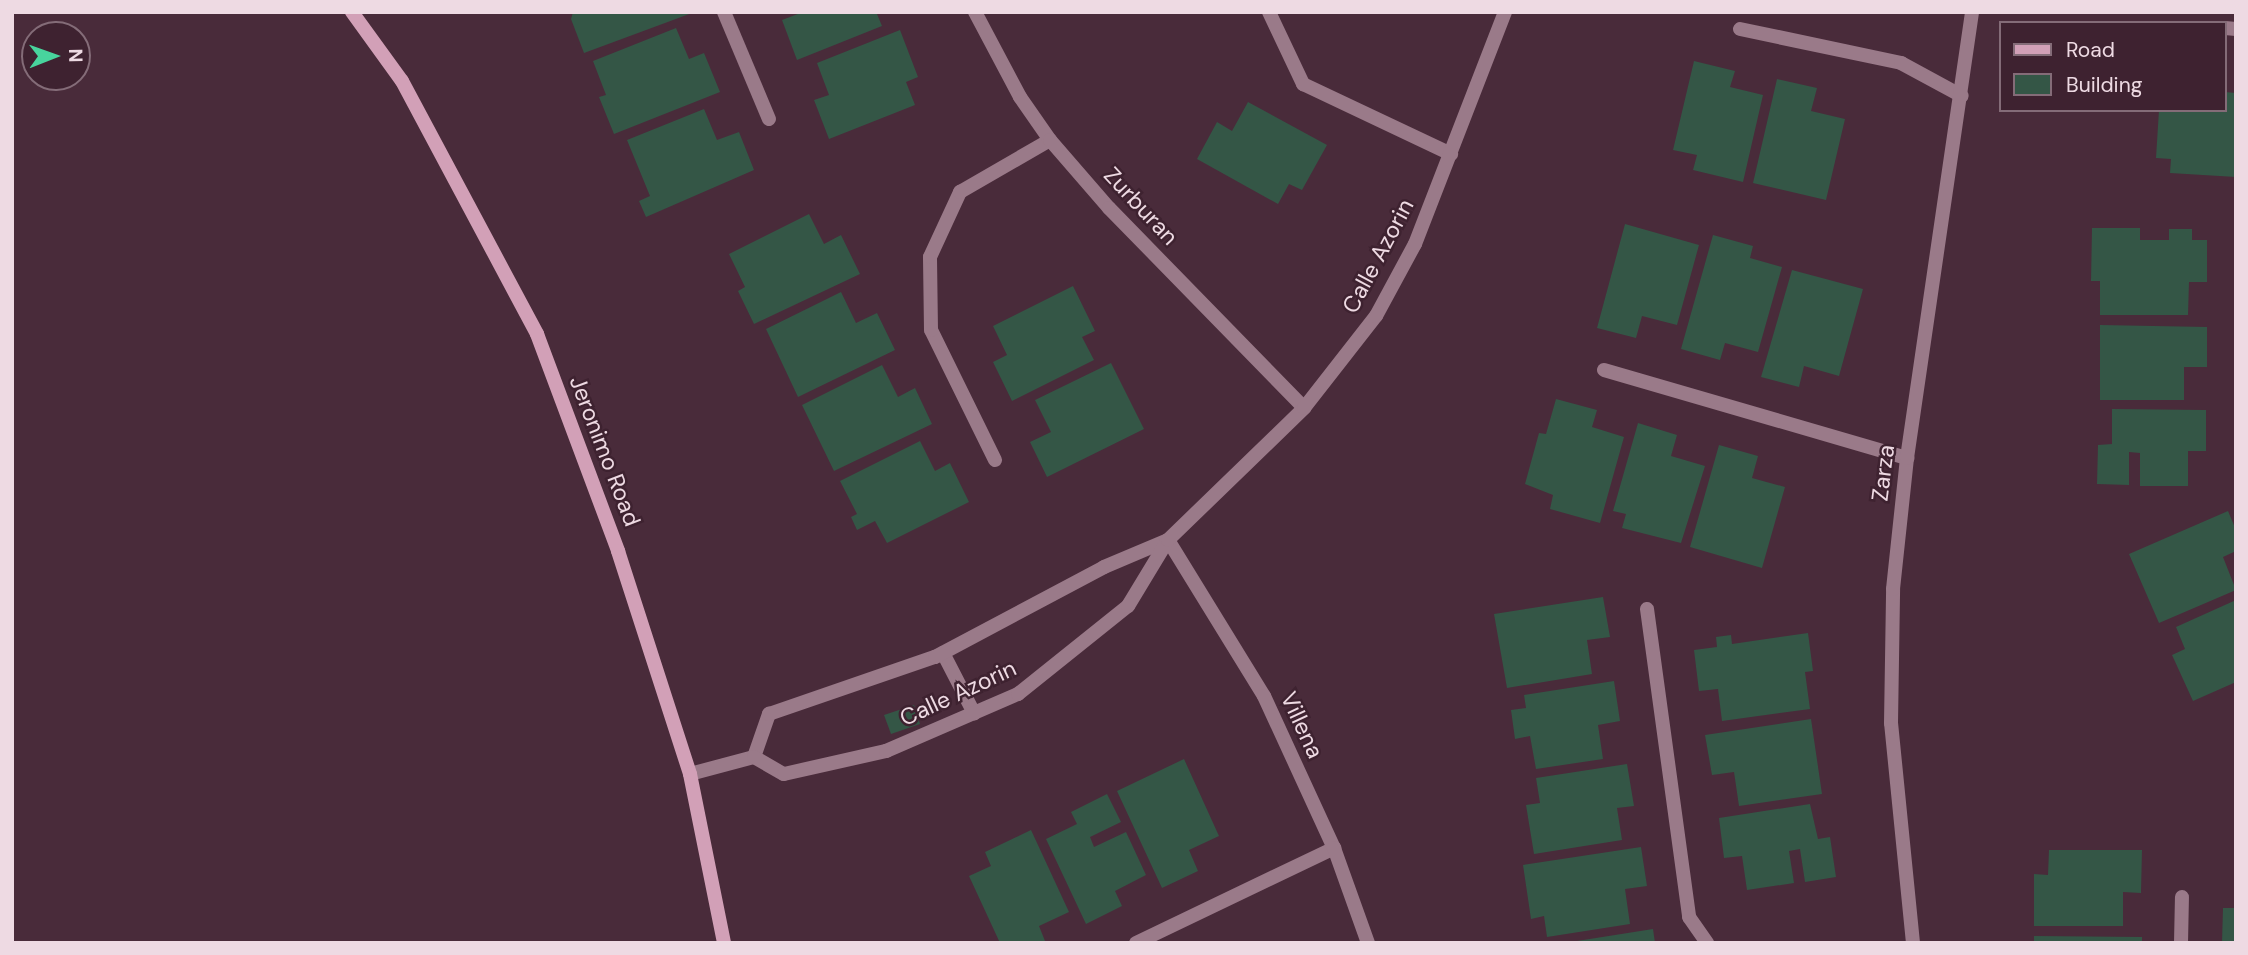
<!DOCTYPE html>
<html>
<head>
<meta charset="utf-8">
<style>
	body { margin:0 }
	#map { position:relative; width:2248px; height:955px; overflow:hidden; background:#492b3a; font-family:"DM Sans",sans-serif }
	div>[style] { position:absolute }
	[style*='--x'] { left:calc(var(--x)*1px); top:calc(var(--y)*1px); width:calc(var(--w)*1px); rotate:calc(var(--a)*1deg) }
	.building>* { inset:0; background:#345646 }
	.service>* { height:14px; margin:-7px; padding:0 7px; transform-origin:7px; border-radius:7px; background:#9a7a89 }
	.minor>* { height:14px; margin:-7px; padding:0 7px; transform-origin:7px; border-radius:7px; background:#9a7a89 }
	.tertiary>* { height:14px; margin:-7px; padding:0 7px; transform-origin:7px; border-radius:7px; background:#9a7a89 }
	.secondary>* { height:14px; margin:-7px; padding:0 7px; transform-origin:7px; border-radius:7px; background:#d2a0b7 }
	span { translate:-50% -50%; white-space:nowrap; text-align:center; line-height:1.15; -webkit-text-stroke:5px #3e2230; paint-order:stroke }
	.street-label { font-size:23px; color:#eedae3 }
	.frame { position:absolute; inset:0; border:14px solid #eedae3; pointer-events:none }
	.legend { position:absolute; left:1999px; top:21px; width:228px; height:91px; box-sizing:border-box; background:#3e2230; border:2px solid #846c78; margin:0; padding:9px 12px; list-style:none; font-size:21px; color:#eedae3 }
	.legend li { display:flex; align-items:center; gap:14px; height:35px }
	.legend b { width:35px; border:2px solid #846c78 }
	.north { position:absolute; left:21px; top:21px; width:70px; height:70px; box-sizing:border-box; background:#3e2230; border:2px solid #846c78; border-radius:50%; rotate:89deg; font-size:19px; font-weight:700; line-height:28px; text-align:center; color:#eedae3 }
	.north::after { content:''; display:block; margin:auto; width:24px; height:32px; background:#48d49d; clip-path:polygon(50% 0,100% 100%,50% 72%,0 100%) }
</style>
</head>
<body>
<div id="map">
	<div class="building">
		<i style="clip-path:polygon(573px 12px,692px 12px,692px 13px,584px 53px,571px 19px)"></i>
		<i style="clip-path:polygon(803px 12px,882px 12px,877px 14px,882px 26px,797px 60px,782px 20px)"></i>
		<i style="clip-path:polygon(676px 28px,689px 59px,704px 53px,720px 92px,614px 134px,599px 97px,606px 95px,593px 61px)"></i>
		<i style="clip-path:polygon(900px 30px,918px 77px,906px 82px,915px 105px,829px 139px,814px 100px,829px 95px,817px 63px)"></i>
		<i style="clip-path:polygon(1694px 61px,1735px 71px,1730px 87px,1763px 95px,1743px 182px,1693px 170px,1697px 155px,1673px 150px)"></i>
		<i style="clip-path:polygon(1777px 79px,1817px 88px,1811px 111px,1845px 119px,1826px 200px,1753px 183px)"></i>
		<i style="clip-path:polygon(2225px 92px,2236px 93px,2236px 177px,2170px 173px,2171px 159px,2156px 158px,2159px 110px,2225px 110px)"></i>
		<i style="clip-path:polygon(1248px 102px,1327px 145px,1302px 190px,1289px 184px,1278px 204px,1197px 159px,1217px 122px,1232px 131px)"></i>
		<i style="clip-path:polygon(704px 109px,717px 140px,739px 132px,754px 170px,646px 217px,639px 201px,650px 196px,627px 140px)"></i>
		<i style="clip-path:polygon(809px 214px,824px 244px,841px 235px,860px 274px,754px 324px,738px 291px,745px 287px,729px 254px)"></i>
		<i style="clip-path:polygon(1625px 224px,1699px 245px,1677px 325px,1642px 316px,1636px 338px,1597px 328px)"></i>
		<i style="clip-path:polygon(2092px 228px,2140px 228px,2140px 240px,2169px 240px,2169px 229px,2192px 229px,2192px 240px,2207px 240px,2207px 282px,2189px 282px,2188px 315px,2100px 315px,2100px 281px,2091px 281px)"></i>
		<i style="clip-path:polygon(1713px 235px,1753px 246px,1750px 258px,1782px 267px,1758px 352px,1725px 343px,1720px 360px,1681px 349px)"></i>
		<i style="clip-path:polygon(1792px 270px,1863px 289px,1839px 376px,1804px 366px,1799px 387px,1761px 377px)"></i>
		<i style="clip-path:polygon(1073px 286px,1095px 331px,1082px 337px,1094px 360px,1012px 401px,993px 362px,1007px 355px,993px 326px)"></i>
		<i style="clip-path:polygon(841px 292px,856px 323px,877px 313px,895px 350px,798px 397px,766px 329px)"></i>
		<i style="clip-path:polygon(2100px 325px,2207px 327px,2207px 367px,2184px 367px,2184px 400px,2100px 400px)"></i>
		<i style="clip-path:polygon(1111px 363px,1144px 429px,1047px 477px,1030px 442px,1051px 432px,1035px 400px)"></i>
		<i style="clip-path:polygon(882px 365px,898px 397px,915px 388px,932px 424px,834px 471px,802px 405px)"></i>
		<i style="clip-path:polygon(1556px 399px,1597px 410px,1592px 427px,1624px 437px,1600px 523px,1550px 509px,1553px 495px,1525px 484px,1539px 433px,1546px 434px)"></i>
		<i style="clip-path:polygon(2112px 409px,2206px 410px,2206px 451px,2188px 451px,2188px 486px,2140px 486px,2140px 453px,2129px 452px,2129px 485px,2097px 484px,2098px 445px,2112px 444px)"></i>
		<i style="clip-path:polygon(1638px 423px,1677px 435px,1671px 456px,1705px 466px,1681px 543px,1622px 528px,1626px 514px,1613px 511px)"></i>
		<i style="clip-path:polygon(920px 441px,935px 471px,950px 463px,969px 502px,887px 543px,875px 521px,857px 530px,851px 517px,857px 514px,840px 481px)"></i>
		<i style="clip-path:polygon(1719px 445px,1758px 456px,1752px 478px,1785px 487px,1762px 568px,1690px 547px)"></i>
		<i style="clip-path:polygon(2228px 511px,2236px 530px,2236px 551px,2223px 557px,2236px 590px,2159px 623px,2129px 554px)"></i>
		<i style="clip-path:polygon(1603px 597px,1610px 637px,1587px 640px,1592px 674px,1507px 688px,1494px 614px)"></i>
		<i style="clip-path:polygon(2236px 600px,2236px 682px,2193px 701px,2172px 655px,2185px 649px,2176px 627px)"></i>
		<i style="clip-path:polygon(1808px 633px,1813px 671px,1805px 672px,1810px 709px,1722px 721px,1718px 689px,1699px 691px,1694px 650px,1717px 647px,1716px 637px,1731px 635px,1732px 644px)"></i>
		<i style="clip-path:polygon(1614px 681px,1620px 721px,1598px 725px,1603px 759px,1536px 769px,1530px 736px,1515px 739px,1511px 710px,1526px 708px,1524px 695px)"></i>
		<i style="clip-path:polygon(914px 705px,920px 724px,891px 734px,884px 715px)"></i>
		<i style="clip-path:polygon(1811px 719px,1822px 794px,1739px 806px,1734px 772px,1712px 775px,1705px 735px)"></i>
		<i style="clip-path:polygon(1184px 759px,1219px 836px,1189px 850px,1198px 871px,1162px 888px,1117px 791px)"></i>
		<i style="clip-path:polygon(1627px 764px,1634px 806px,1617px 808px,1622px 840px,1534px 854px,1526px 805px,1540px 803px,1536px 778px)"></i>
		<i style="clip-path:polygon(1107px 794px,1121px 822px,1090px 837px,1094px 847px,1126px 832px,1146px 875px,1115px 891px,1122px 906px,1086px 924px,1046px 839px,1077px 824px,1071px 812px)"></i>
		<i style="clip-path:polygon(1810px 804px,1818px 839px,1830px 837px,1836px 877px,1805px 882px,1800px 849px,1789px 851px,1794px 883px,1747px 890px,1742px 856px,1724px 858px,1719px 818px)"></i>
		<i style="clip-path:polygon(1031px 830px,1069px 912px,1039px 926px,1045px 941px,1041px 943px,1000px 943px,969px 876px,991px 866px,985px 852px)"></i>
		<i style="clip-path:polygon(1641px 847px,1647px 886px,1625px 889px,1630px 924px,1547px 937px,1544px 916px,1531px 919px,1523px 865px)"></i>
		<i style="clip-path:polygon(2049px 850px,2142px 850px,2141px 893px,2123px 892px,2123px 926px,2034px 926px,2034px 874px,2048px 875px)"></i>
		<i style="clip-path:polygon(2223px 908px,2236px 908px,2236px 943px,2222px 943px)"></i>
		<i style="clip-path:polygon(1653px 929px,1655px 943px,1577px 943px,1577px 941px)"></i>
		<i style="clip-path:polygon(2034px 936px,2142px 937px,2142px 943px,2034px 943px)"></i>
	</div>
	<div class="service">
		<i style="--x:724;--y:12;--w:116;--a:67.2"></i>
		<i style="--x:1269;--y:12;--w:80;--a:64.7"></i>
		<i style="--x:1303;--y:84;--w:164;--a:25.3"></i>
		<i style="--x:2225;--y:28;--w:11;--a:5"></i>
		<i style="--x:1740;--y:29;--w:165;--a:11.9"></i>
		<i style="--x:1901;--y:63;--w:69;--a:28.4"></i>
		<i style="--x:1604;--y:370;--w:316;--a:16.2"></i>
		<i style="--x:995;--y:460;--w:145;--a:-116.2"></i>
		<i style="--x:931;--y:330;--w:73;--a:-90.8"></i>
		<i style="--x:930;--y:257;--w:72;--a:-65.2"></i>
		<i style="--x:960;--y:192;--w:104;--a:-30"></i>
		<i style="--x:1647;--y:609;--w:311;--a:82.2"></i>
		<i style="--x:1689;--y:917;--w:32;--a:55"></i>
		<i style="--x:1136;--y:943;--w:220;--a:-25.6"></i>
		<i style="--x:2181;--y:943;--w:46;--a:-88.8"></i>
	</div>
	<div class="minor">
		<i style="--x:975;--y:12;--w:96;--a:62.1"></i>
		<i style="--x:1020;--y:97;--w:52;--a:55.1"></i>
		<i style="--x:1050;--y:140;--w:90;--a:49.1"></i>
		<i style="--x:1109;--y:208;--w:279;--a:45.7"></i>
		<i style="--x:1168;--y:540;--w:183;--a:58.4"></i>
		<i style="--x:1264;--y:696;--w:167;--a:65.3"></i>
		<i style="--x:1334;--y:848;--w:101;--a:70.3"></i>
		<i style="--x:1913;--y:943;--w:221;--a:-95.7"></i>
		<i style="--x:1891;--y:723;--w:134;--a:-89.1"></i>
		<i style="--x:1893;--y:589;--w:132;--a:-83.9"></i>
		<i style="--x:1907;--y:458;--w:451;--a:-81.7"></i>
	</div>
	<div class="tertiary">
		<i style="--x:943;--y:653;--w:68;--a:62.7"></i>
		<i style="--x:754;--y:757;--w:46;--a:-70.8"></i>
		<i style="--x:769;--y:714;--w:176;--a:-19"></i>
		<i style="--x:935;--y:657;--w:191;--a:-28"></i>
		<i style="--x:1104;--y:567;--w:69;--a:-22.9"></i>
		<i style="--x:690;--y:774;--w:66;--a:-14.9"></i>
		<i style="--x:754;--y:757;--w:34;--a:30"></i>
		<i style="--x:784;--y:774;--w:105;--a:-12.7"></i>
		<i style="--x:886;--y:751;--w:144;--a:-23.4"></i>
		<i style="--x:1018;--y:694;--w:141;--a:-38.7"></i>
		<i style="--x:1128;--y:606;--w:77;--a:-58.8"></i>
		<i style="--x:1168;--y:540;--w:190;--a:-44.1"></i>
		<i style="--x:1304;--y:408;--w:117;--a:-52"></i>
		<i style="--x:1376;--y:316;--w:82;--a:-61.6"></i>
		<i style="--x:1415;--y:244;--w:249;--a:-68.8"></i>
	</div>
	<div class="secondary">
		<i style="--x:352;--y:12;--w:85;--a:54.1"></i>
		<i style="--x:402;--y:81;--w:287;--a:61.9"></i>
		<i style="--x:537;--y:334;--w:232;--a:69.5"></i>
		<i style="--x:618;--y:551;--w:234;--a:72.1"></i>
		<i style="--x:690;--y:774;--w:172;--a:78.6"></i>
	</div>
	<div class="street-label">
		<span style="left:1141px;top:206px;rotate:47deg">Zurburan</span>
		<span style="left:1378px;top:256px;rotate:-62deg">Calle Azorin</span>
		<span style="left:605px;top:451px;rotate:69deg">Jeronimo Road</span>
		<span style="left:1883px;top:473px;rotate:-83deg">Zarza</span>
		<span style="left:958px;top:693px;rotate:-25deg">Calle Azorin</span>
		<span style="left:1302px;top:725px;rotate:65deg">Villena</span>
	</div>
	<div class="frame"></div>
	<ul class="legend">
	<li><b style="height:9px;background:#d2a0b7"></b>Road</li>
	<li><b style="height:19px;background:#345646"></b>Building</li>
	</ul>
	<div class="north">N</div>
</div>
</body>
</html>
